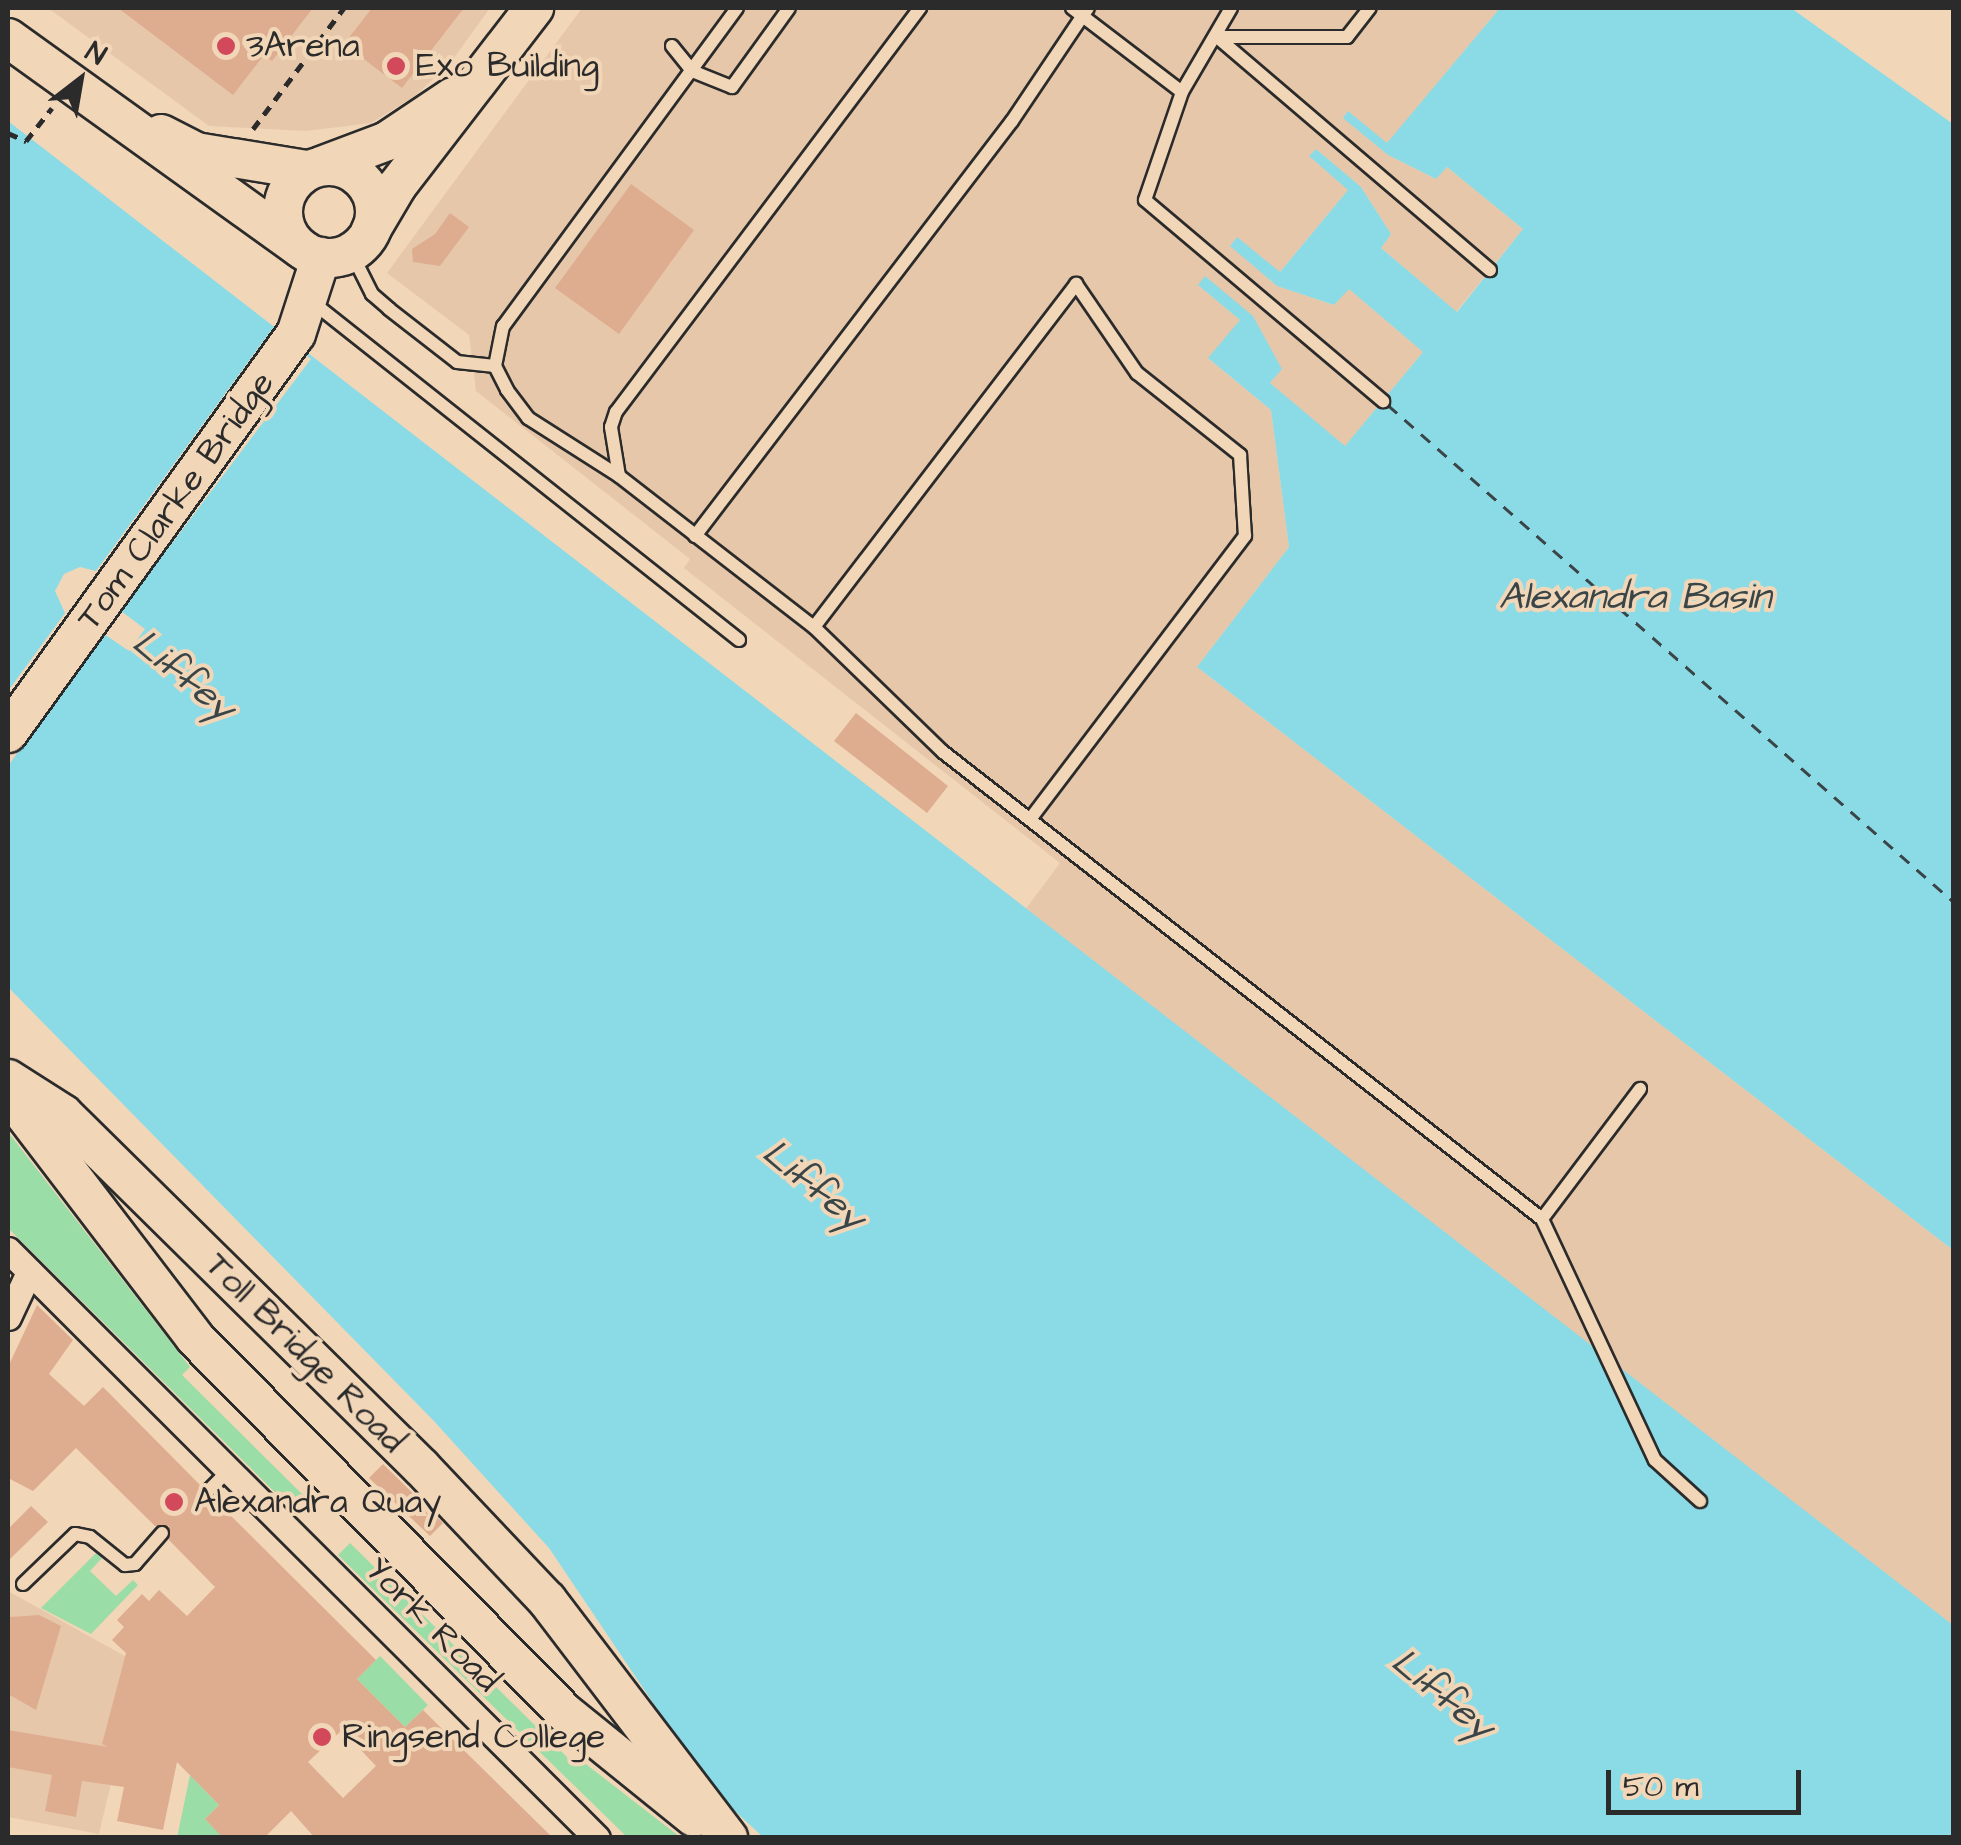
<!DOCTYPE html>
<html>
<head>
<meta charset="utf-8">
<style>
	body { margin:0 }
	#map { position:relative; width:1961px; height:1845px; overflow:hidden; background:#f1d6b8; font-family:"Architects Daughter",sans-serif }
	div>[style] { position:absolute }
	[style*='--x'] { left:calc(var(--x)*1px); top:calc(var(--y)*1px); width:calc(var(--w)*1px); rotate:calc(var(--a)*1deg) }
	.built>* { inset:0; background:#e7c7a9 }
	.green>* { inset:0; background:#9bdda7 }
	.water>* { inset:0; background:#8bdbe6 }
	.pier>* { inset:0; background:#f1d6b8 }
	.ferry>* { height:2.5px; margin-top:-1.25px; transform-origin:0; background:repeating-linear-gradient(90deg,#394547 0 12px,transparent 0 22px) }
	.building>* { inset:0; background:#dead8f }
	.path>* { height:5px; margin-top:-2.5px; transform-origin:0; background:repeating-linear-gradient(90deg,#2b2b2b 0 10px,transparent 0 18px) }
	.roads { filter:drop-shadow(2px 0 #2b2b2b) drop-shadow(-2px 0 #2b2b2b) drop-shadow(0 2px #2b2b2b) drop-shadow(0 -2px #2b2b2b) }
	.lane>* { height:12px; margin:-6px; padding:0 6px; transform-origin:6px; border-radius:6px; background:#f1d6b8 }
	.street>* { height:25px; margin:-12.5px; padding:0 12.5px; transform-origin:12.5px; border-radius:12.5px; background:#f1d6b8 }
	.secondary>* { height:38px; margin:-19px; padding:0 19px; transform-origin:19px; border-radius:19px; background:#f1d6b8 }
	.secondary>.ring { margin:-19px; padding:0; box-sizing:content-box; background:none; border:38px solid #f1d6b8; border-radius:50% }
	.dots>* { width:28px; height:28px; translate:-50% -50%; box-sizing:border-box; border:5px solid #f1d6b8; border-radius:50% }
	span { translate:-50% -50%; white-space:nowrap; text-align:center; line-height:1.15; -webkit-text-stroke:8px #f1d6b8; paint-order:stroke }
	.poi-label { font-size:35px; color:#2b2b2b }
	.left { translate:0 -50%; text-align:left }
	.street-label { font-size:35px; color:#2b2b2b }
	.water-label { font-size:38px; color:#394547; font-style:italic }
	.frame { position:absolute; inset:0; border:10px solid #2b2b2b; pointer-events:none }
	.north { position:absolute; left:30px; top:30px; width:100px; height:100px; -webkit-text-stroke:8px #f1d6b8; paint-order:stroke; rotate:31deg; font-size:28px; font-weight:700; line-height:40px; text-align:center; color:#2b2b2b }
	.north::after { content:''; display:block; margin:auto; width:35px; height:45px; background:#2b2b2b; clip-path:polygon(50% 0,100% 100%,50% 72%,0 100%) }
	.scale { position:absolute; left:1606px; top:1770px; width:195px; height:45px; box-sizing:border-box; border:5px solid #2b2b2b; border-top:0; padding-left:12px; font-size:30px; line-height:35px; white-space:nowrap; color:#2b2b2b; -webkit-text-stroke:8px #f1d6b8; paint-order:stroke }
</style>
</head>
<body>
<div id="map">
	<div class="built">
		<i style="clip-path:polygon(48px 8px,490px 8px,451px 62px,415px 96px,371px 123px,306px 131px,209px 126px)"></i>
		<i style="clip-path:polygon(582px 8px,1500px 8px,1387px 144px,1349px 112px,1388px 155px,1436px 179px,1447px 167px,1523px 229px,1456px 312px,1380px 247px,1391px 234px,1361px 187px,1316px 149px,1310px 157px,1349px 189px,1279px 273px,1237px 238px,1230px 245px,1277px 286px,1333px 305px,1348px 288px,1423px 352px,1345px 447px,1270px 383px,1253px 316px,1198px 284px,1240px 320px,1209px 359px,1271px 410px,1289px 547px,1197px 667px,1953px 1250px,1953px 1626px,1025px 910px,1060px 863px,684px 568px,690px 559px,476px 391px,469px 335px,387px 273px)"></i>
		<i style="clip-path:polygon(8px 1591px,139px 1664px,99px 1834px,8px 1817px)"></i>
	</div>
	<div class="green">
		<i style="clip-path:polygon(8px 1132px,190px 1367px,182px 1375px,303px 1495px,291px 1508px,8px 1228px)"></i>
		<i style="clip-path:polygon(350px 1543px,573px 1763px,578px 1758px,680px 1837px,627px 1837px,338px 1555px)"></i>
		<i style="clip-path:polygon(97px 1552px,102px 1558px,90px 1571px,116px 1596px,133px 1580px,138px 1585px,91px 1634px,41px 1608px)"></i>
		<i style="clip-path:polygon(380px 1656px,428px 1705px,405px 1727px,357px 1679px)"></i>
		<i style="clip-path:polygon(190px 1775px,219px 1805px,205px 1819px,223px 1837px,177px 1838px)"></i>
	</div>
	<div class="water">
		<i style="clip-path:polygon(1500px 8px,1791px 8px,1953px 124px,1953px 1250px,1197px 667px,1289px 547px,1271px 410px,1208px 358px,1240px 320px,1198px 285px,1205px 276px,1253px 316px,1282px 369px,1270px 383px,1345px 446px,1423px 352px,1349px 289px,1334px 305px,1277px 286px,1230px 246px,1237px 237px,1280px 272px,1348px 190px,1309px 156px,1316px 149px,1361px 187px,1391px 234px,1381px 248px,1457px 312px,1523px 229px,1447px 167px,1436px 179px,1388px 155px,1343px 118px,1348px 111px,1387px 143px)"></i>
		<i style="clip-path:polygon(8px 121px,1953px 1625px,1953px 1837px,763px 1837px,711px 1789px,549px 1548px,433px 1420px,8px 987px)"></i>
	</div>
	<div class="pier">
		<i style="clip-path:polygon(272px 329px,311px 359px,121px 611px,145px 629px,129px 651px,104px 634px,8px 766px,8px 691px,65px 613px,55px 591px,64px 574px,80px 567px,96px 571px)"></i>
	</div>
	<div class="ferry">
		<i style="--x:1388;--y:405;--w:753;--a:41.29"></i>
	</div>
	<div class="building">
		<i style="clip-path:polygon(118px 8px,313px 8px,272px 61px,264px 55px,233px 95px)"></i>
		<i style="clip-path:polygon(372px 8px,464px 8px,402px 88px,344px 44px)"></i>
		<i style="clip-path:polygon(631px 184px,694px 230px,619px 334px,555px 288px)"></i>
		<i style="clip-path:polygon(450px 213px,469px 227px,440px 266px,413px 262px,412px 249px,435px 234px)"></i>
		<i style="clip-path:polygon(856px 713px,948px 786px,927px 813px,834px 741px)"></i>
		<i style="clip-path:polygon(evenodd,37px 1305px,73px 1340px,49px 1374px,84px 1406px,103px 1387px,200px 1485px,201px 1500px,214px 1499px,376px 1660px,357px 1679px,405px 1727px,423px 1710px,553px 1838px,315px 1838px,291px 1811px,264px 1838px,223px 1838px,205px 1819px,219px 1805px,177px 1762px,163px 1830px,117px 1821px,124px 1787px,82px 1781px,76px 1817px,45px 1811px,52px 1775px,8px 1767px,8px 1730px,108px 1747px,102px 1744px,126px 1653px,112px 1640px,124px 1627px,117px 1620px,142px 1594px,149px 1601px,159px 1590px,187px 1616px,215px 1587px,169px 1540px,169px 1526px,155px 1526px,76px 1448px,33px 1491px,8px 1478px,8px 1367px,37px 1305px,342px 1730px,376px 1766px,343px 1798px,308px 1762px,342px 1730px)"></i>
		<i style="clip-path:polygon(383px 1464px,443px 1523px,430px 1536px,369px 1478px)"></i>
		<i style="clip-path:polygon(31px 1506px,48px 1522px,8px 1561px,8px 1529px)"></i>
		<i style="clip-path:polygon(39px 1615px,61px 1626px,36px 1710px,8px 1694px,8px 1630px,10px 1617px)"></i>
	</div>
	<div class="path">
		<i style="--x:253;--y:129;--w:151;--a:-53.1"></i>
		<i style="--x:8;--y:133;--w:20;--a:24"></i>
		<i style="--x:26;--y:141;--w:42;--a:-51.8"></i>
	</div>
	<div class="roads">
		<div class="lane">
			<i style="--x:737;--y:8;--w:395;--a:126.3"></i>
			<i style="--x:503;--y:326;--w:41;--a:101.3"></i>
			<i style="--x:495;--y:366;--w:27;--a:63"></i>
			<i style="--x:507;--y:390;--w:35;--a:53"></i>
			<i style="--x:528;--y:418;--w:108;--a:32.5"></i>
			<i style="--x:619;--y:476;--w:247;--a:37.8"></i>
			<i style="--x:814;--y:627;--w:180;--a:44.1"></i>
			<i style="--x:943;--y:752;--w:760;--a:37.94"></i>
			<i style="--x:1542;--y:1219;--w:266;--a:64.9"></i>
			<i style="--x:1655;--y:1460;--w:61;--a:42.3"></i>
			<i style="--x:1072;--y:8;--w:138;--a:37.4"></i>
			<i style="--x:1231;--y:8;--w:97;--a:120.3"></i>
			<i style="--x:1182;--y:92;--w:114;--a:108.9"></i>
			<i style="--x:1145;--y:200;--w:312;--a:40.2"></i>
			<i style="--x:1217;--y:37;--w:359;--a:40.5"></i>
			<i style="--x:1217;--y:37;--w:130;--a:0"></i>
			<i style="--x:1347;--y:37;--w:37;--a:-52"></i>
			<i style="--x:672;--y:46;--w:32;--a:51"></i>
			<i style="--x:692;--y:71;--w:43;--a:21.8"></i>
			<i style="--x:732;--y:87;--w:97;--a:-54.2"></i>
			<i style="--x:351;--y:252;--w:47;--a:63.4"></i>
			<i style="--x:372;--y:294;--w:23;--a:41"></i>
			<i style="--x:389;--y:309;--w:86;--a:37.9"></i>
			<i style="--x:457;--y:362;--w:38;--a:6"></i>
			<i style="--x:311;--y:301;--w:546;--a:38.38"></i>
			<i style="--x:619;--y:476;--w:50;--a:-99.3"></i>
			<i style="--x:611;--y:427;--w:16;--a:-72"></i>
			<i style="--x:616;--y:412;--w:506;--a:-53.04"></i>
			<i style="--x:695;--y:536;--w:522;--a:-52.63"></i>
			<i style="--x:1012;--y:121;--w:136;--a:-56.1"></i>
			<i style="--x:814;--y:627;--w:432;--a:-52.6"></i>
			<i style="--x:1076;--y:284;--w:108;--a:55.6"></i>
			<i style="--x:1137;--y:373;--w:132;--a:38.5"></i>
			<i style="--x:1240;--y:455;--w:81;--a:86.5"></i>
			<i style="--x:1245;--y:536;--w:355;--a:127.2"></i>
			<i style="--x:1542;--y:1219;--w:163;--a:-53"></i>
			<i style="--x:207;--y:1492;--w:28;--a:-45"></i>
			<i style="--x:23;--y:1584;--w:72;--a:-43.9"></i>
			<i style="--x:75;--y:1534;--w:15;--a:11"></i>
			<i style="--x:90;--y:1537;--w:45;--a:38.7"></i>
			<i style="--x:125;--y:1565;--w:10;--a:-6"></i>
			<i style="--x:135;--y:1564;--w:41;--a:-48.9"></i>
		</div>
		<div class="street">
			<i style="--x:8;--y:1250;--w:832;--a:44.95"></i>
			<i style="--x:8;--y:1317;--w:50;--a:-65"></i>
		</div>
		<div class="secondary">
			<i style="--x:8;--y:38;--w:360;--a:35.7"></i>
			<i style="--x:161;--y:134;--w:39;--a:27"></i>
			<i style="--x:196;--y:152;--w:112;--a:9.2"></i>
			<i class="ring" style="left:283px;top:166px;width:54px;height:54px"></i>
			<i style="--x:321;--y:166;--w:71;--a:-20.7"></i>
			<i style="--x:387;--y:141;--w:79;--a:-33.7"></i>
			<i style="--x:371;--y:230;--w:51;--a:-59.4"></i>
			<i style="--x:397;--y:186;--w:225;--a:-52.4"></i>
			<i style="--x:8;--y:733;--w:492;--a:-54.2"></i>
			<i style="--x:296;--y:334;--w:81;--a:-72"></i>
			<i style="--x:8;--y:1079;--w:65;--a:32.5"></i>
			<i style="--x:63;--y:1114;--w:504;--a:44.6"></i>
			<i style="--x:422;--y:1468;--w:182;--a:46.6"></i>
			<i style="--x:547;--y:1600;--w:299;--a:52.7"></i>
			<i style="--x:8;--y:1093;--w:308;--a:52.6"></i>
			<i style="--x:195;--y:1338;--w:527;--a:45.38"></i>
			<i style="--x:565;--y:1713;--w:166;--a:38.9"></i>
		</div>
	</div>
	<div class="dots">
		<i style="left:226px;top:46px;background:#d1495b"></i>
		<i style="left:396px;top:66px;background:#d1495b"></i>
		<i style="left:174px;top:1502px;background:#d1495b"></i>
		<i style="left:322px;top:1737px;background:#d1495b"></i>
	</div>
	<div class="poi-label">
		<span class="left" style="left:246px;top:46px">3Arena</span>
		<span class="left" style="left:416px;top:66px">Exo Building</span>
		<span class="left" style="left:194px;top:1502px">Alexandra Quay</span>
		<span class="left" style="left:342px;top:1737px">Ringsend College</span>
	</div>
	<div class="street-label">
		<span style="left:176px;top:501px;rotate:-54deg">Tom Clarke Bridge</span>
		<span style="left:305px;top:1353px;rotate:45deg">Toll Bridge Road</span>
		<span style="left:432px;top:1625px;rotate:45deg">York Road</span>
	</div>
	<div class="water-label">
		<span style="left:1635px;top:598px">Alexandra Basin</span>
		<span style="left:183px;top:676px;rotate:39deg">Liffey</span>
		<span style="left:813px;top:1186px;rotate:39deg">Liffey</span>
		<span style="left:1442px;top:1695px;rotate:39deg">Liffey</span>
	</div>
	<div class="frame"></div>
	<div class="north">N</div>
	<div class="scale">50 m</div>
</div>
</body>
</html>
